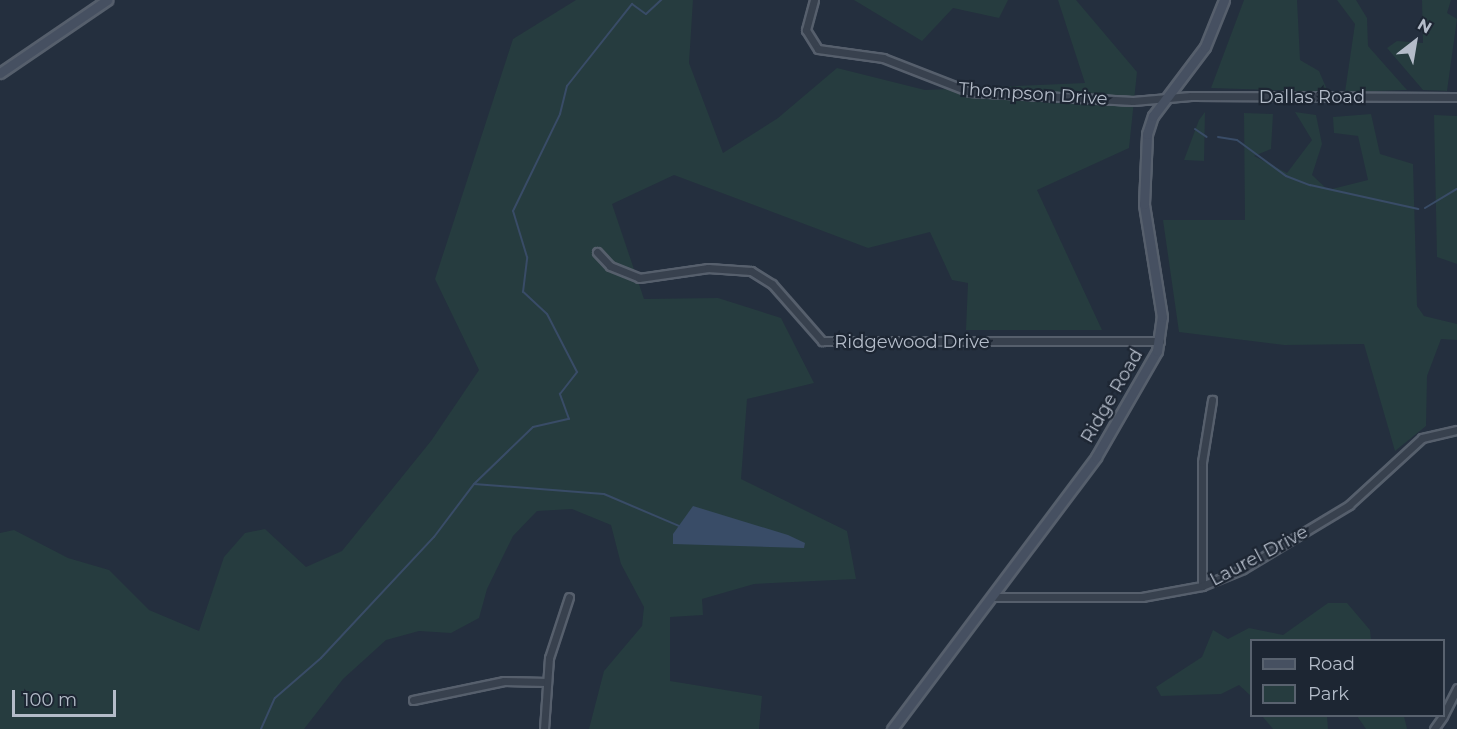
<!DOCTYPE html>
<html>
<head>
<meta charset="utf-8">
<style>
	body { margin:0 }
	#map { position:relative; width:1457px; height:729px; overflow:hidden; background:#242f3e; font-family:Montserrat,sans-serif }
	div>[style] { position:absolute }
	[style*='--x'] { left:calc(var(--x)*1px); top:calc(var(--y)*1px); width:calc(var(--w)*1px); rotate:calc(var(--a)*1deg) }
	.green>* { inset:0; background:#263c3f }
	.water>* { inset:0; background:#394c67 }
	.stream>* { height:2px; margin:-1px; padding:0 1px; transform-origin:1px; border-radius:1px; background:#394c67 }
	.roads { filter:drop-shadow(2px 0 #565f6c) drop-shadow(-2px 0 #565f6c) drop-shadow(0 2px #565f6c) drop-shadow(0 -2px #565f6c) }
	.street>* { height:7px; margin:-3.5px; padding:0 3.5px; transform-origin:3.5px; border-radius:3.5px; background:#38414e }
	.secondary>* { height:9px; margin:-4.5px; padding:0 4.5px; transform-origin:4.5px; border-radius:4.5px; background:#465061 }
	span { translate:-50% -50%; white-space:nowrap; text-align:center; line-height:1.15; -webkit-text-stroke:4.5px #1d2633; paint-order:stroke }
	.street-label { font-size:18px; color:#b4bcc9 }
	.legend { position:absolute; left:1250px; top:639px; width:195px; height:78px; box-sizing:border-box; background:#1d2633; border:2px solid #59626f; margin:0; padding:8px 10px; list-style:none; font-size:18px; color:#b4bcc9 }
	.legend li { display:flex; align-items:center; gap:12px; height:30px }
	.legend b { width:30px; border:2px solid #59626f }
	.north { position:absolute; left:1385px; top:12px; width:60px; height:60px; -webkit-text-stroke:4px #1d2633; paint-order:stroke; rotate:31deg; font-size:16px; font-weight:700; line-height:24px; text-align:center; color:#b4bcc9 }
	.north::after { content:''; display:block; margin:auto; width:21px; height:27px; background:#b4bcc9; clip-path:polygon(50% 0,100% 100%,50% 72%,0 100%) }
	.scale { position:absolute; left:12px; top:690px; width:104px; height:27px; box-sizing:border-box; border:3px solid #b4bcc9; border-top:0; padding-left:8px; font-size:18px; line-height:21px; white-space:nowrap; color:#b4bcc9; -webkit-text-stroke:4px #1d2633; paint-order:stroke }
</style>
</head>
<body>
<div id="map">
	<div class="green">
		<i style="clip-path:polygon(576px 0,693px 0,689px 63px,723px 153px,778px 118px,837px 68px,925px 90px,1085px 83px,1058px 0,1076px 0,1137px 72px,1129px 148px,1037px 190px,1102px 330px,966px 330px,968px 283px,952px 280px,930px 232px,868px 248px,674px 175px,612px 204px,644px 299px,718px 298px,781px 318px,814px 383px,747px 399px,741px 479px,847px 531px,856px 579px,754px 584px,702px 599px,703px 615px,670px 617px,670px 681px,762px 696px,759px 729px,589px 729px,604px 671px,642px 626px,644px 607px,621px 564px,611px 525px,572px 509px,537px 511px,513px 536px,487px 589px,479px 618px,451px 633px,419px 631px,386px 640px,343px 679px,304px 729px,0 729px,0 533px,14px 530px,68px 558px,109px 570px,149px 610px,199px 631px,224px 557px,245px 533px,265px 529px,306px 567px,342px 551px,431px 441px,479px 370px,435px 279px,513px 39px)"></i>
		<i style="clip-path:polygon(854px 0,1008px 0,999px 18px,953px 8px,922px 41px)"></i>
		<i style="clip-path:polygon(1244px 0,1297px 0,1300px 60px,1319px 71px,1328px 92px,1211px 88px)"></i>
		<i style="clip-path:polygon(1337px 0,1356px 0,1367px 18px,1368px 46px,1407px 90px,1345px 92px,1355px 24px)"></i>
		<i style="clip-path:polygon(1422px 0,1451px 0,1447px 13px,1457px 19px,1447px 91px,1423px 90px,1387px 48px,1397px 41px,1423px 43px)"></i>
		<i style="clip-path:polygon(1205px 112px,1204px 161px,1184px 160px,1199px 120px)"></i>
		<i style="clip-path:polygon(1295px 112px,1316px 115px,1322px 144px,1312px 175px,1328px 190px,1368px 180px,1358px 136px,1334px 133px,1333px 117px,1371px 114px,1380px 154px,1413px 164px,1417px 306px,1424px 316px,1457px 324px,1457px 340px,1441px 339px,1427px 376px,1426px 426px,1395px 451px,1364px 344px,1284px 345px,1179px 332px,1163px 220px,1245px 220px,1244px 113px,1273px 114px,1271px 149px,1254px 156px,1287px 173px,1312px 140px)"></i>
		<i style="clip-path:polygon(1434px 115px,1457px 116px,1457px 264px,1437px 257px)"></i>
		<i style="clip-path:polygon(1328px 603px,1347px 603px,1370px 630px,1371px 640px,1252px 640px,1251px 696px,1239px 685px,1221px 694px,1161px 696px,1156px 687px,1202px 657px,1213px 630px,1228px 639px,1249px 628px,1283px 635px)"></i>
		<i style="clip-path:polygon(1262px 716px,1327px 716px,1328px 729px,1273px 729px)"></i>
		<i style="clip-path:polygon(1357px 716px,1404px 716px,1407px 729px,1366px 729px)"></i>
	</div>
	<div class="water">
		<i style="clip-path:polygon(693px 506px,788px 535px,805px 543px,804px 548px,673px 544px,673px 534px)"></i>
	</div>
	<div class="stream">
		<i style="--x:1195;--y:129;--w:14;--a:34"></i>
		<i style="--x:1218;--y:137;--w:19;--a:9"></i>
		<i style="--x:1237;--y:140;--w:61;--a:36.3"></i>
		<i style="--x:1286;--y:176;--w:26;--a:21"></i>
		<i style="--x:1310;--y:185;--w:111;--a:12.5"></i>
		<i style="--x:1425;--y:208;--w:37;--a:-31"></i>
		<i style="--x:474;--y:484;--w:130;--a:4.4"></i>
		<i style="--x:604;--y:494;--w:82;--a:23.1"></i>
		<i style="--x:261;--y:729;--w:34;--a:-66"></i>
		<i style="--x:275;--y:698;--w:61;--a:-41"></i>
		<i style="--x:321;--y:658;--w:166;--a:-47"></i>
		<i style="--x:434;--y:537;--w:66;--a:-53"></i>
		<i style="--x:474;--y:484;--w:82;--a:-44"></i>
		<i style="--x:533;--y:427;--w:37;--a:-13"></i>
		<i style="--x:569;--y:419;--w:27;--a:-110"></i>
		<i style="--x:560;--y:394;--w:28;--a:-52"></i>
		<i style="--x:577;--y:372;--w:65;--a:-117.3"></i>
		<i style="--x:547;--y:314;--w:33;--a:-137"></i>
		<i style="--x:523;--y:292;--w:35;--a:-83"></i>
		<i style="--x:527;--y:257;--w:48;--a:-106.9"></i>
		<i style="--x:513;--y:211;--w:108;--a:-64.1"></i>
		<i style="--x:560;--y:114;--w:29;--a:-76"></i>
		<i style="--x:567;--y:86;--w:105;--a:-51.6"></i>
		<i style="--x:632;--y:4;--w:17;--a:36"></i>
		<i style="--x:646;--y:14;--w:21;--a:-43"></i>
	</div>
	<div class="roads">
		<div class="street">
			<i style="--x:814;--y:0;--w:31;--a:105"></i>
			<i style="--x:806;--y:30;--w:22;--a:58"></i>
			<i style="--x:818;--y:49;--w:66;--a:7.9"></i>
			<i style="--x:883;--y:58;--w:93;--a:21.3"></i>
			<i style="--x:970;--y:92;--w:163;--a:3.2"></i>
			<i style="--x:1133;--y:101;--w:58;--a:-4.9"></i>
			<i style="--x:1191;--y:96;--w:266;--a:0.2"></i>
			<i style="--x:597;--y:252;--w:19;--a:47"></i>
			<i style="--x:610;--y:266;--w:31;--a:22"></i>
			<i style="--x:639;--y:278;--w:70;--a:-8.2"></i>
			<i style="--x:708;--y:268;--w:43;--a:4"></i>
			<i style="--x:751;--y:271;--w:25;--a:32"></i>
			<i style="--x:772;--y:284;--w:76;--a:48.7"></i>
			<i style="--x:822;--y:341;--w:338;--a:0"></i>
			<i style="--x:1202;--y:586;--w:124;--a:-90"></i>
			<i style="--x:1202;--y:462;--w:63;--a:-80.8"></i>
			<i style="--x:992;--y:597;--w:150;--a:0"></i>
			<i style="--x:1142;--y:597;--w:61;--a:-10.4"></i>
			<i style="--x:1202;--y:586;--w:44;--a:-22.5"></i>
			<i style="--x:1243;--y:569;--w:124;--a:-31.1"></i>
			<i style="--x:1349;--y:505;--w:99;--a:-42.5"></i>
			<i style="--x:1422;--y:438;--w:36;--a:-13"></i>
			<i style="--x:413;--y:700;--w:93;--a:-11.8"></i>
			<i style="--x:504;--y:681;--w:43;--a:1.3"></i>
			<i style="--x:1444;--y:714;--w:29;--a:-63"></i>
			<i style="--x:544;--y:729;--w:71;--a:-86"></i>
			<i style="--x:549;--y:658;--w:64;--a:-71.8"></i>
			<i style="--x:1434;--y:729;--w:16;--a:-55"></i>
		</div>
		<div class="secondary">
			<i style="--x:0;--y:73;--w:130;--a:-34.3"></i>
			<i style="--x:892;--y:729;--w:340;--a:-53.1"></i>
			<i style="--x:1096;--y:457;--w:122;--a:-60.1"></i>
			<i style="--x:1157;--y:351;--w:34;--a:-82"></i>
			<i style="--x:1162;--y:317;--w:114;--a:-99.1"></i>
			<i style="--x:1144;--y:204;--w:70;--a:-87.5"></i>
			<i style="--x:1147;--y:134;--w:19;--a:-72"></i>
			<i style="--x:1153;--y:116;--w:86;--a:-53"></i>
			<i style="--x:1205;--y:47;--w:51;--a:-68"></i>
		</div>
	</div>
	<div class="street-label">
		<span style="left:1033px;top:94px;rotate:4deg">Thompson Drive</span>
		<span style="left:1312px;top:97px">Dallas Road</span>
		<span style="left:912px;top:342px">Ridgewood Drive</span>
		<span style="left:1112px;top:396px;rotate:-60deg">Ridge Road</span>
		<span style="left:1259px;top:556px;rotate:-28deg">Laurel Drive</span>
	</div>
	<ul class="legend">
	<li><b style="height:8px;background:#465061"></b>Road</li>
	<li><b style="height:16px;background:#263c3f"></b>Park</li>
	</ul>
	<div class="north">N</div>
	<div class="scale">100 m</div>
</div>
</body>
</html>
